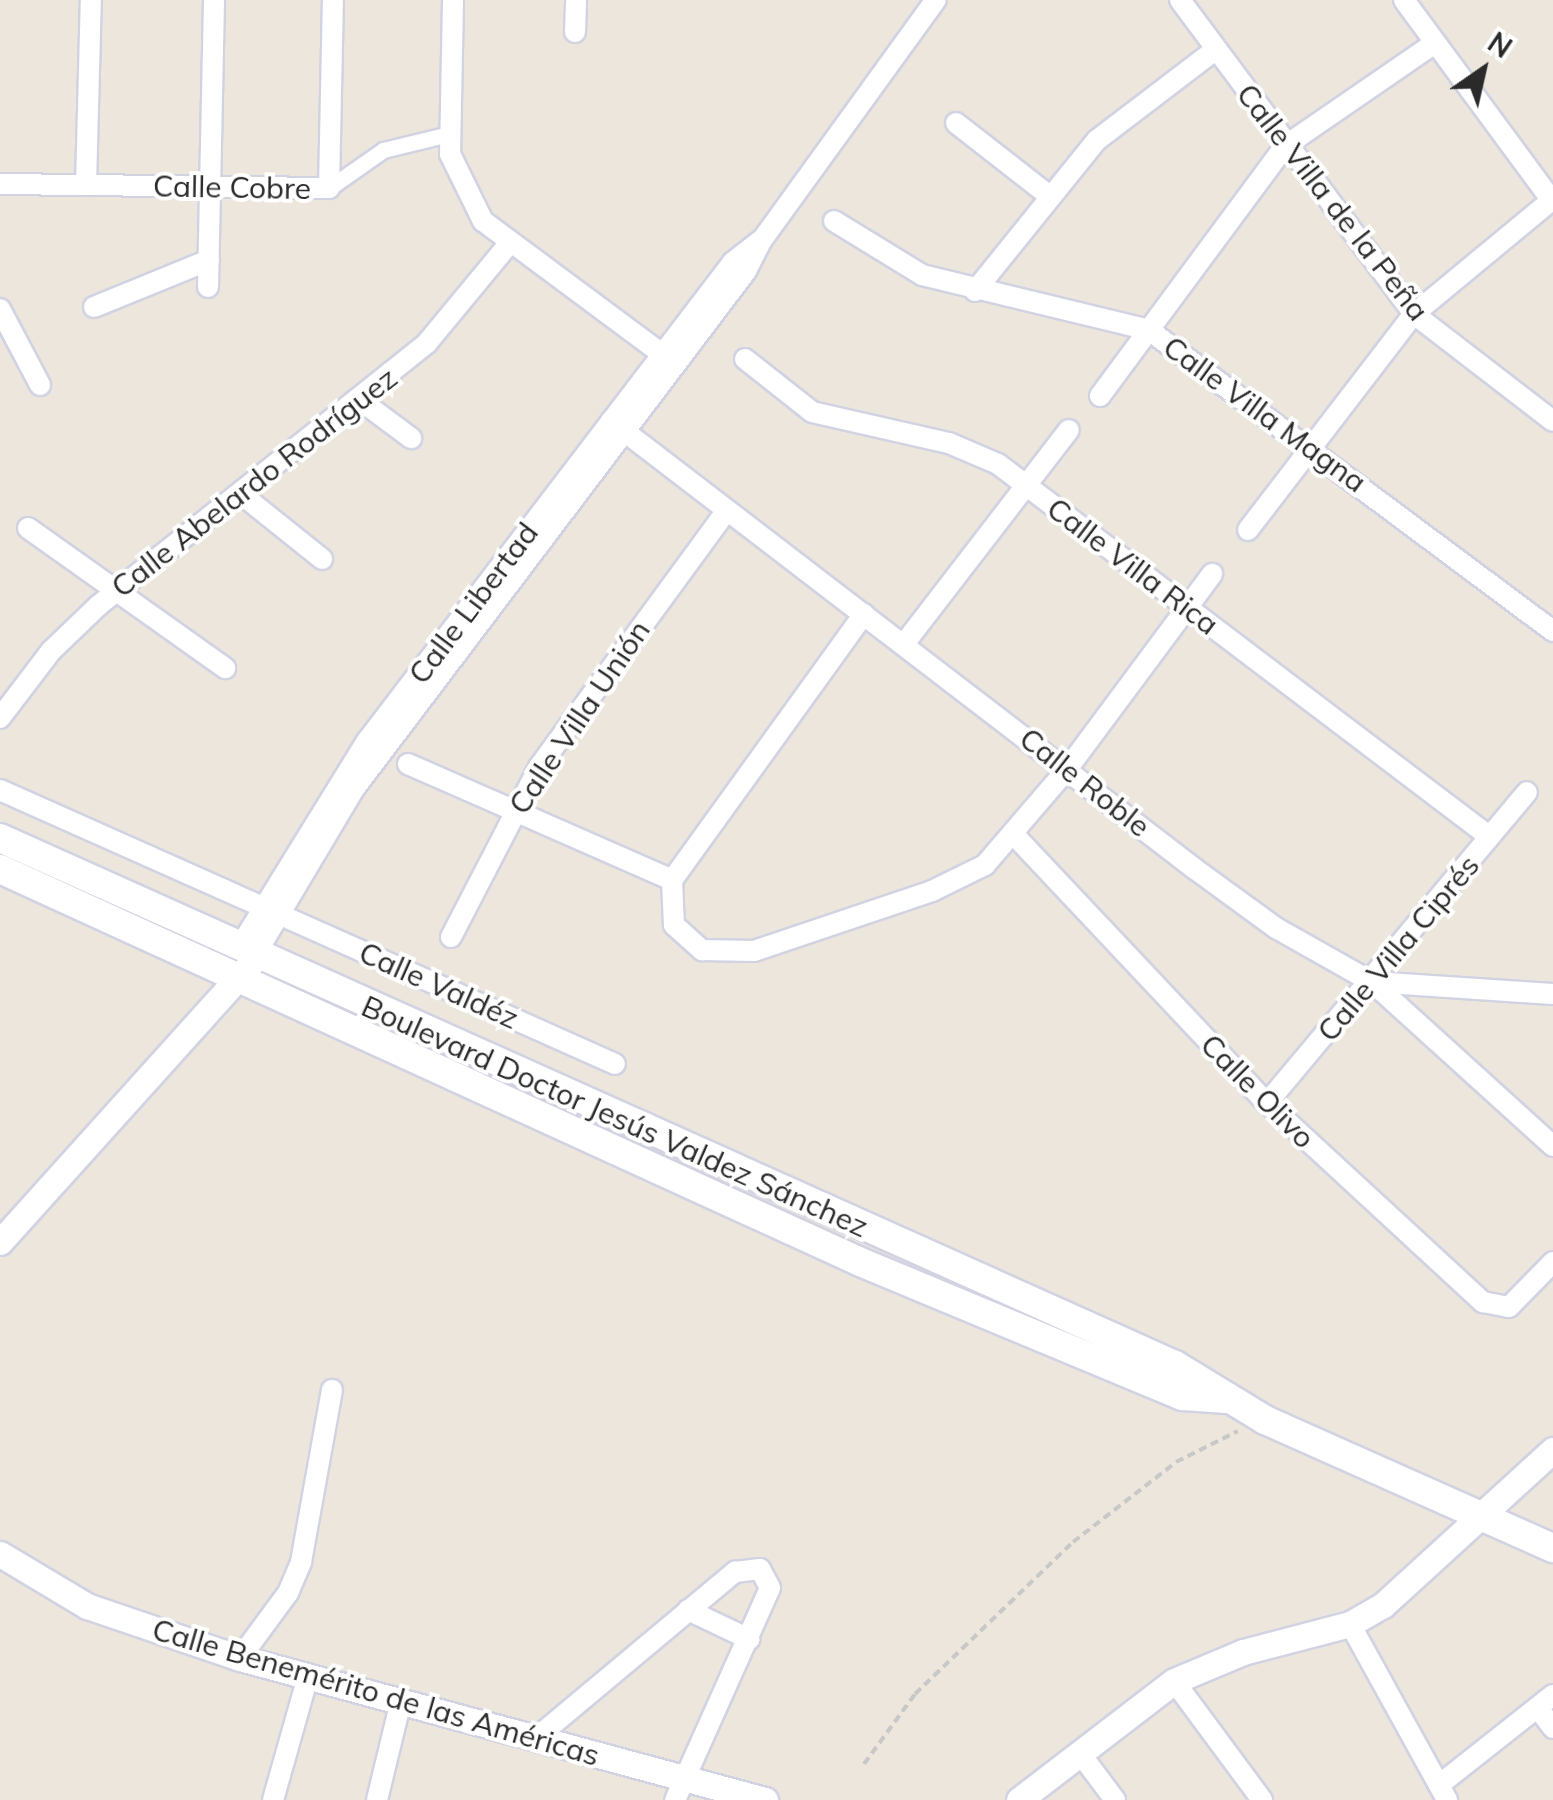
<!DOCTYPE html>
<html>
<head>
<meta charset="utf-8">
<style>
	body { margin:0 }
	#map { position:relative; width:1553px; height:1800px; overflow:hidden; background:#ece6dc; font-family:Mulish,sans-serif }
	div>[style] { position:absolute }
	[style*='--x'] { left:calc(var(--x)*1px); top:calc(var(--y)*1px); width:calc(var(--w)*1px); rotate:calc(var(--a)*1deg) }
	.path>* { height:4px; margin-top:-2px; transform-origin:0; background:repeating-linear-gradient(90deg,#c8c8c8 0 8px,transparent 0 13px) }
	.roads { filter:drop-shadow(2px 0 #d1d3e2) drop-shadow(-2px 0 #d1d3e2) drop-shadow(0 2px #d1d3e2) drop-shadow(0 -2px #d1d3e2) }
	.pedestrian>* { height:15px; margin:-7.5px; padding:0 7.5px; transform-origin:7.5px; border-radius:7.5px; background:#fff }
	.minor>* { height:20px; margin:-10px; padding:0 10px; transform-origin:10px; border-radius:10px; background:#fff }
	.tertiary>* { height:25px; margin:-12.5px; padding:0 12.5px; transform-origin:12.5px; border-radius:12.5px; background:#fff }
	.secondary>* { height:28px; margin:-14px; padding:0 14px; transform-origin:14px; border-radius:14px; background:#fff }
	span { translate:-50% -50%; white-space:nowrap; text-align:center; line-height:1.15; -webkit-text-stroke:8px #fff; paint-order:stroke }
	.street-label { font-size:30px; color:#2a2a2a }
	.north { position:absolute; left:1433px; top:20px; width:100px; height:100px; -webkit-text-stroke:8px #fff; paint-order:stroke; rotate:34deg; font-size:28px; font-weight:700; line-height:40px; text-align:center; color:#2a2a2a }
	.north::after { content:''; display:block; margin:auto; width:35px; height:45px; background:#2a2a2a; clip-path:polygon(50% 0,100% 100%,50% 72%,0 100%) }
</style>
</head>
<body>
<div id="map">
	<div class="path">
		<i style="--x:864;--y:1764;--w:87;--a:-53.9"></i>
		<i style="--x:915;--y:1694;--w:219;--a:-43.9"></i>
		<i style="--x:1073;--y:1542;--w:130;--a:-37.8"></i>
		<i style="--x:1176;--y:1462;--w:69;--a:-26.6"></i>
	</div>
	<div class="roads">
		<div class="pedestrian">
			<i style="--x:329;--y:188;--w:66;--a:-35.1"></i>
			<i style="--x:383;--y:150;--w:68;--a:-13.6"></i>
		</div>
		<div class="minor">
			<i style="--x:453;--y:0;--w:154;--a:91.1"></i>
			<i style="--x:450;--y:154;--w:75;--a:63.8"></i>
			<i style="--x:483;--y:221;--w:223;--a:36.6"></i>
			<i style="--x:1180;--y:0;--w:392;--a:53.3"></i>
			<i style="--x:1414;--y:314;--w:175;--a:37.6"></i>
			<i style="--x:1404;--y:0;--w:251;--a:53.6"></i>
			<i style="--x:575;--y:32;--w:32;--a:-88"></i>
			<i style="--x:956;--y:123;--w:115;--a:38"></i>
			<i style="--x:0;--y:184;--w:329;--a:0.7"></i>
			<i style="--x:329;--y:188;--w:188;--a:-88.8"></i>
			<i style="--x:86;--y:185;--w:185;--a:-88.5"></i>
			<i style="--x:834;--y:221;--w:103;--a:31.5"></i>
			<i style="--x:922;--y:275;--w:234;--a:13.6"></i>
			<i style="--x:1149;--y:330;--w:504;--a:36.69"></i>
			<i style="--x:208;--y:287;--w:287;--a:-88.8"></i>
			<i style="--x:975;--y:291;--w:194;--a:-51.1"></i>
			<i style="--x:1097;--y:140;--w:148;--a:-37.3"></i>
			<i style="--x:94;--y:307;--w:124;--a:-22.2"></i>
			<i style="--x:0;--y:309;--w:86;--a:62.2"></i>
			<i style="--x:745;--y:359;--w:85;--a:38.3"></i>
			<i style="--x:812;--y:412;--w:140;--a:12.8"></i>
			<i style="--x:949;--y:443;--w:53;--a:23.2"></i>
			<i style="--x:998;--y:464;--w:617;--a:37.17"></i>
			<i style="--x:1100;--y:396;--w:311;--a:-53.5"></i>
			<i style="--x:1285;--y:146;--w:182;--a:-34.5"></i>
			<i style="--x:360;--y:400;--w:64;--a:36.7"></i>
			<i style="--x:611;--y:421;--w:736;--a:37.49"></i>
			<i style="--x:1195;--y:869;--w:100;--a:36.1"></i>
			<i style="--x:1276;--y:928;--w:110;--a:29.4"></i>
			<i style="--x:1372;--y:982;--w:244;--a:42.2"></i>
			<i style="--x:241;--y:494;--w:104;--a:38.7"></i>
			<i style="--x:28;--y:528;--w:242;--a:35.4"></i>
			<i style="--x:1248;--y:530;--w:272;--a:-52.5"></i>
			<i style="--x:1414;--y:314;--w:180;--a:-39.6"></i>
			<i style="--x:864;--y:614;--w:328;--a:125.8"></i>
			<i style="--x:672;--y:880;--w:45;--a:87.5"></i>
			<i style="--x:674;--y:925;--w:38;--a:42"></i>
			<i style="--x:702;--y:950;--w:52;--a:1.1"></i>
			<i style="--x:754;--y:951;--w:188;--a:-18.6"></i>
			<i style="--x:932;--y:891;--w:59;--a:-26.1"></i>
			<i style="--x:985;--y:865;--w:128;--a:-49.4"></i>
			<i style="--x:1068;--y:768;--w:242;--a:-53.4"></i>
			<i style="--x:904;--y:644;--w:270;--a:-52.4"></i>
			<i style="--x:0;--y:718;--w:84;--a:-52.7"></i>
			<i style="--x:51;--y:651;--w:66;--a:-43.8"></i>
			<i style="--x:99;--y:605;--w:420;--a:-38.6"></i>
			<i style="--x:427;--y:343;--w:127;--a:-50.4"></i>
			<i style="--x:408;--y:764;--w:288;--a:23.7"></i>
			<i style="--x:0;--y:790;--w:673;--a:24.01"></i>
			<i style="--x:1015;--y:836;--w:367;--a:46.7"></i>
			<i style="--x:1267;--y:1103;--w:294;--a:42.7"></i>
			<i style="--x:1483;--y:1302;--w:26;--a:11"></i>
			<i style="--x:1509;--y:1307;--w:63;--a:-45.6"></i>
			<i style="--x:451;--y:937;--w:191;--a:-62.6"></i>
			<i style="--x:539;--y:767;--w:318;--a:-53.8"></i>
			<i style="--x:239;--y:948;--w:243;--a:-58.3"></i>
			<i style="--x:367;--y:741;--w:603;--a:-52.62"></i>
			<i style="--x:733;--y:262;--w:34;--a:-38"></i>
			<i style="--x:255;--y:955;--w:193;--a:-59.2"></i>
			<i style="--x:354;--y:789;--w:650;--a:-52.88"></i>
			<i style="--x:746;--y:271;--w:35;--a:-63"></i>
			<i style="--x:762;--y:240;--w:296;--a:-54.1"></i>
			<i style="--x:1372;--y:982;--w:181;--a:3.8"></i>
			<i style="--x:1267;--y:1103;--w:405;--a:-50.1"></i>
			<i style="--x:688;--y:1610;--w:68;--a:25.4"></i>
			<i style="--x:1350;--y:1624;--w:201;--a:61.1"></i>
			<i style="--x:240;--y:1658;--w:81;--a:-53.6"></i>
			<i style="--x:288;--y:1593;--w:34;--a:-67"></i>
			<i style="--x:301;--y:1562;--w:175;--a:-79.8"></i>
			<i style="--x:1174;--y:1681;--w:148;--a:53.5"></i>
			<i style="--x:1538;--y:1708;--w:25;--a:53"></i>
			<i style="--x:535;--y:1739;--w:261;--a:-39.9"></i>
			<i style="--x:735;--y:1572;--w:25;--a:-7"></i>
			<i style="--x:760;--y:1569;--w:21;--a:62"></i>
			<i style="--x:770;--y:1588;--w:232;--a:114.1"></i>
			<i style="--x:1079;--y:1752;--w:60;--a:53.1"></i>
			<i style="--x:1439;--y:1785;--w:145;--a:-38.3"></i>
			<i style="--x:273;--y:1800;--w:129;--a:-74.2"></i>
			<i style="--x:377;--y:1800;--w:102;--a:-76.4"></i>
		</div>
		<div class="tertiary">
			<i style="--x:0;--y:1242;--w:374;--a:-48"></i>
			<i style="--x:0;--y:1554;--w:101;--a:30.9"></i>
			<i style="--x:87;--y:1606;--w:162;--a:18.8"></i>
			<i style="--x:240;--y:1658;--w:544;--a:15.14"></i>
			<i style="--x:1019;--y:1800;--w:195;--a:-37.5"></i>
			<i style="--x:1174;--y:1681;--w:75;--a:-22.8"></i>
			<i style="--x:1243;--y:1652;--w:111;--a:-14.7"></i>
			<i style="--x:1350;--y:1624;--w:38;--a:-30"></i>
			<i style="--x:1383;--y:1605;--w:230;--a:-42.4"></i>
		</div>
		<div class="secondary">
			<i style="--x:0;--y:838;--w:1288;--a:24.16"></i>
			<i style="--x:1175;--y:1365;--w:105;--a:31.4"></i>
			<i style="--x:1265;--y:1420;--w:315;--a:24"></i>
			<i style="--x:0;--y:869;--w:943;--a:24.55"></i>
			<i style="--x:858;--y:1261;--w:352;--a:22.6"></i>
			<i style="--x:1183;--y:1396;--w:43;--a:4"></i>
		</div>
	</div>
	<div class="street-label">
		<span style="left:232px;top:187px;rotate:1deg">Calle Cobre</span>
		<span style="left:1333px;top:202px;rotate:52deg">Calle Villa de la Peña</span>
		<span style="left:1265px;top:414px;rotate:36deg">Calle Villa Magna</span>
		<span style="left:254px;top:482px;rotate:-38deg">Calle Abelardo Rodríguez</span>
		<span style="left:1133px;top:566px;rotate:37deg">Calle Villa Rica</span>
		<span style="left:473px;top:603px;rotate:-53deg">Calle Libertad</span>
		<span style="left:579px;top:717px;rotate:-56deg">Calle Villa Unión</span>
		<span style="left:1085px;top:782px;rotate:38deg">Calle Roble</span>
		<span style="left:1398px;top:948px;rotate:-50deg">Calle Villa Ciprés</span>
		<span style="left:439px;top:985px;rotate:24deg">Calle Valdéz</span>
		<span style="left:1258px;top:1091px;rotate:45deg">Calle Olivo</span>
		<span style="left:615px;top:1116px;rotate:24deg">Boulevard Doctor Jesús Valdez Sánchez</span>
		<span style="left:376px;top:1692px;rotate:16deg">Calle Benemérito de las Américas</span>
	</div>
	<div class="north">N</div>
</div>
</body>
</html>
